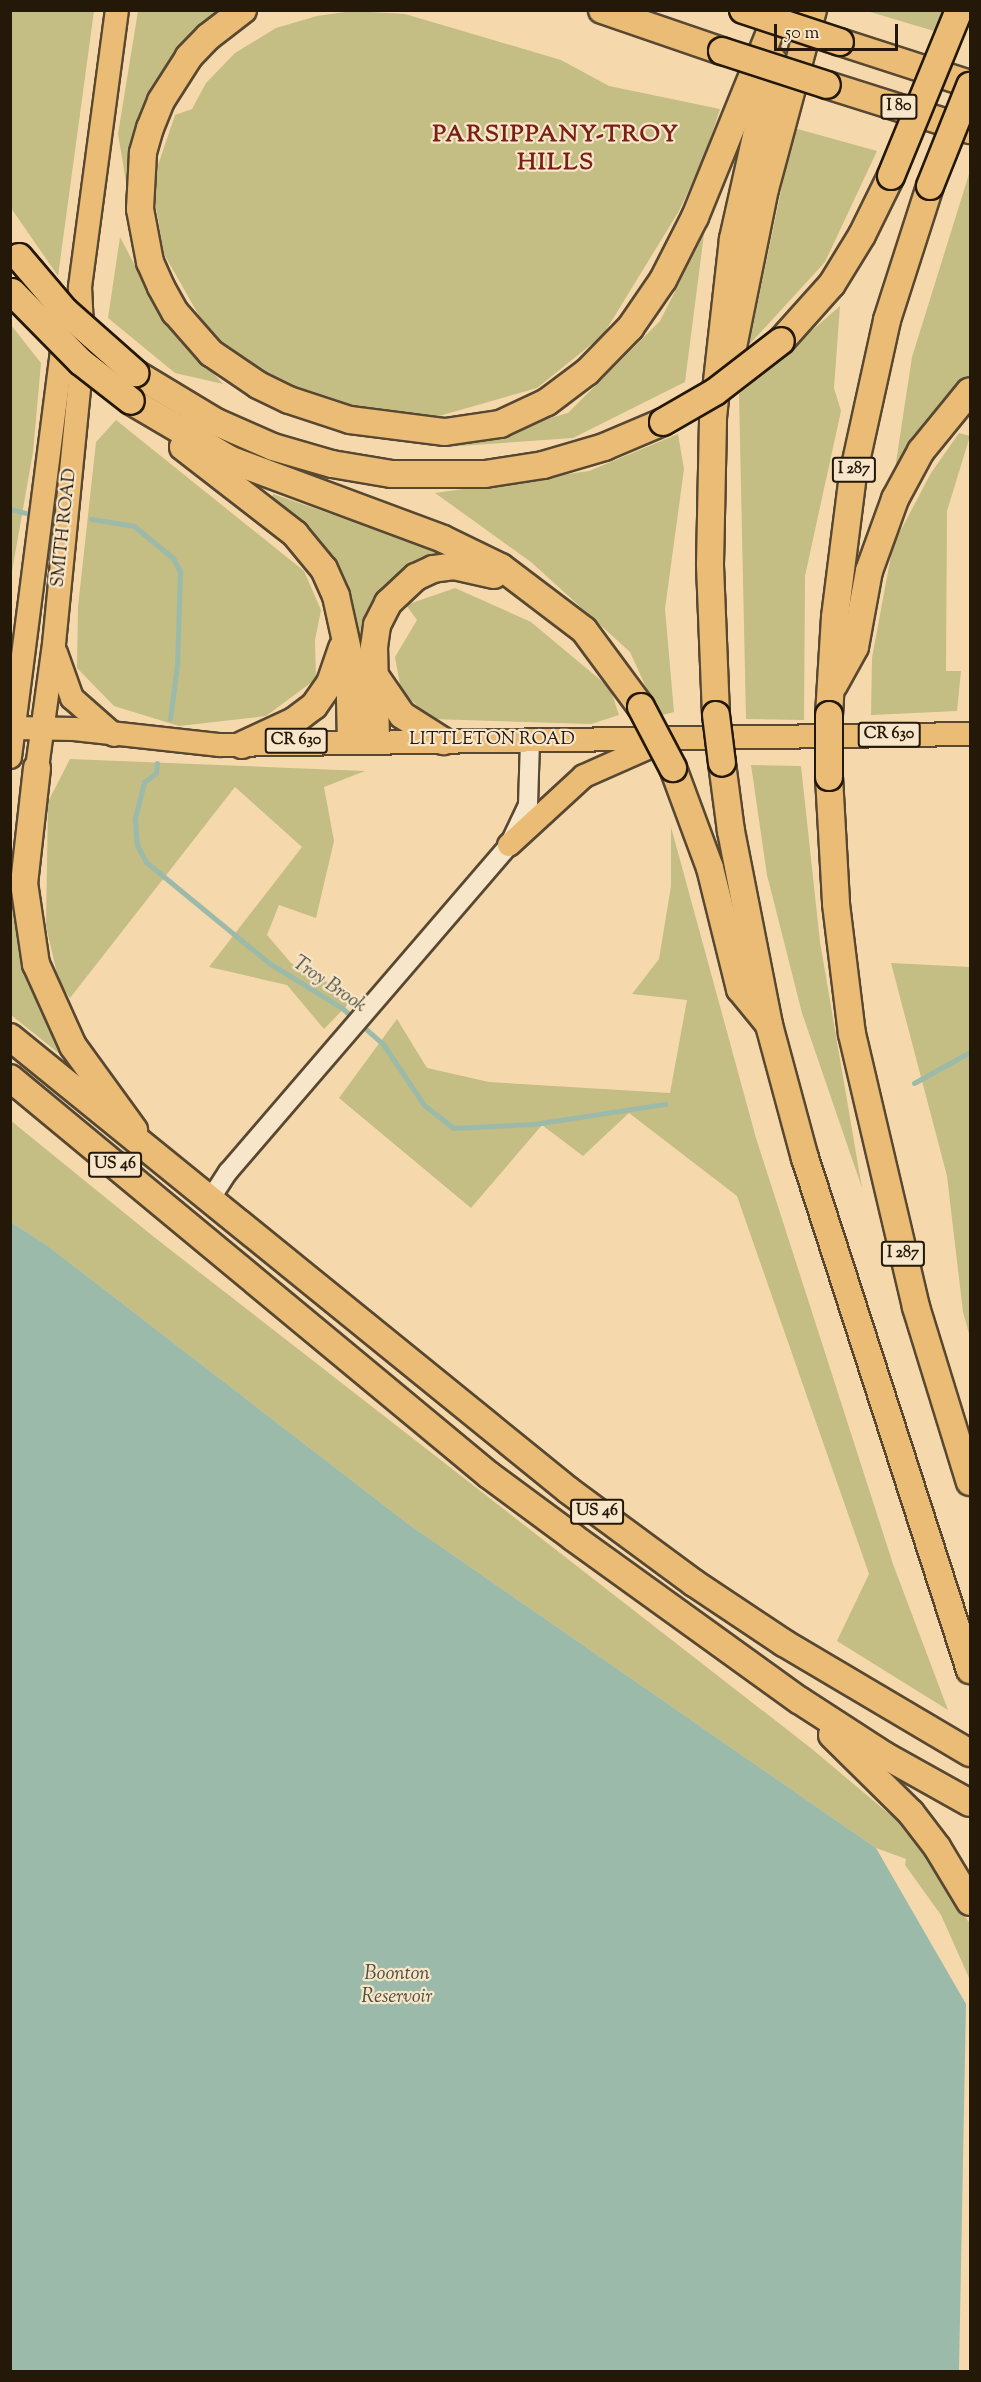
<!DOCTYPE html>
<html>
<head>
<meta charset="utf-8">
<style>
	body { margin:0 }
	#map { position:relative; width:981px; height:2382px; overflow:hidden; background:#f5d9ad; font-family:"Sorts Mill Goudy",serif }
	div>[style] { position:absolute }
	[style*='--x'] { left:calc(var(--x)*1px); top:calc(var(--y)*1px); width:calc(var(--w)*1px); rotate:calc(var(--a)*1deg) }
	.green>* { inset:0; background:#c4bd84 }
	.water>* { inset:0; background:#9cbaa9 }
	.stream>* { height:5px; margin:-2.5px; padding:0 2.5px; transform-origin:2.5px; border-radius:2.5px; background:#9cbaa9 }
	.roads { filter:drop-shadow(2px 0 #584831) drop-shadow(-2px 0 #584831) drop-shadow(0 2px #584831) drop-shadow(0 -2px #584831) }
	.minor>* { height:18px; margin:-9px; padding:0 9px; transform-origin:9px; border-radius:9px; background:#f8e6ca }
	.major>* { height:22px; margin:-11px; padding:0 11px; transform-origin:11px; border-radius:11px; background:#eabc76 }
	.highway>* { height:26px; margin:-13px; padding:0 13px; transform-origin:13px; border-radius:13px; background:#eabc76 }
	.bridges { filter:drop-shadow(2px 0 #241808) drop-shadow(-2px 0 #241808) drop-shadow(0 2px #241808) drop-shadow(0 -2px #241808) }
	.highway-bridge>* { height:26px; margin:-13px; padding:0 13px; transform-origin:13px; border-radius:13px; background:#eabc76 }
	span { translate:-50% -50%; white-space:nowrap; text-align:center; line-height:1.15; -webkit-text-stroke:4.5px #f8e6ca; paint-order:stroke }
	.shield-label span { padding:2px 4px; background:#f8e6ca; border:2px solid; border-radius:4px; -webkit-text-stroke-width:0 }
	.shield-label { font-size:16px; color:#241808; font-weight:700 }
	.street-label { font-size:18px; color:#241808 }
	.water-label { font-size:20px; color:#4e5140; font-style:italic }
	.district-label { font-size:24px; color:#7a1f14; font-weight:700; letter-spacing:1.5px }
	.frame { position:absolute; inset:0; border:12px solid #241808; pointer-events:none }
	.scale { position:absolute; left:774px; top:24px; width:124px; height:27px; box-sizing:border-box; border:3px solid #241808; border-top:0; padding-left:8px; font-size:18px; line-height:21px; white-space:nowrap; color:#241808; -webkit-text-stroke:4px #f8e6ca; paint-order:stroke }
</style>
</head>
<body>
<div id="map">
	<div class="green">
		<i style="clip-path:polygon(10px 11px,94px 11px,58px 276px,11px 208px)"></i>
		<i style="clip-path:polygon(138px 11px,224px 11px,171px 65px,147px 101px,126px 182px,118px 134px)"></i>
		<i style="clip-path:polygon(352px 11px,405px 14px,561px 60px,609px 86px,720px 109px,705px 155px,679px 211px,603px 335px,537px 388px,439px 416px,342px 409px,218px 349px,164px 254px,152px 183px,175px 115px,192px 109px,206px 83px,235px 53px,276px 28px,317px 16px)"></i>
		<i style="clip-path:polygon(867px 11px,942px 11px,934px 31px)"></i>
		<i style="clip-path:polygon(794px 128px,877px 151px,825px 262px,749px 345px)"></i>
		<i style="clip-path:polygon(970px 171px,970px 375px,930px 418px,893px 482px,912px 357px)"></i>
		<i style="clip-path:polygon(704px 234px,685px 382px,573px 438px,445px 447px,568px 413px,660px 321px)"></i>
		<i style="clip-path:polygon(120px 237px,162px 317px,223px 384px,175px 373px,108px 318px)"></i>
		<i style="clip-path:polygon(840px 306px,834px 388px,841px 411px,805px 576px,804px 720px,746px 719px,739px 394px)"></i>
		<i style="clip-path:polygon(11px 325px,41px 363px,33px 452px,11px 577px)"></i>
		<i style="clip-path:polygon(116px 420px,304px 571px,321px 610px,315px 640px,316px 679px,266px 716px,179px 726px,114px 706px,77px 668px,78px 607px,96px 442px)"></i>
		<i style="clip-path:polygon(959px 433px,970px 436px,947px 511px,946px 671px,961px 671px,957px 711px,871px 715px,872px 658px,893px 545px,931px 473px)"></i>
		<i style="clip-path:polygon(678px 434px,684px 469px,665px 609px,674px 712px,659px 716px,630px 652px,531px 562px,435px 493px,589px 471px)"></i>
		<i style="clip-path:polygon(273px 494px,444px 553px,444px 558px,412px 569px,357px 716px,356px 625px,349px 594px,321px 541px,272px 498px)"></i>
		<i style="clip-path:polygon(455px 588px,531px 622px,610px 688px,619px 715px,591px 724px,431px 719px,401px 690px,395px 657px,417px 620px,406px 605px)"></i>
		<i style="clip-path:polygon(70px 759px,365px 771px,324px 787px,334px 841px,316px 918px,279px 905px,267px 935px,291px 963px,355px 997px,324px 1029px,287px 985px,209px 967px,302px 847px,235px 787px,70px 998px,59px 982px,46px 926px,48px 802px)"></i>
		<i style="clip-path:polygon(751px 765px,801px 766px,820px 942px,862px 1188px,802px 1013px,767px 875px)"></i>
		<i style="clip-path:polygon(671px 827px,756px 1138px,893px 1564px,948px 1710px,837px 1641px,869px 1574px,737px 1196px,629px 1113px,583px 1156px,542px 1125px,471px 1208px,339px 1098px,397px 1019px,427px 1068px,489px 1082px,670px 1093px,687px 1000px,632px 994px,659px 959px,671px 886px)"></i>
		<i style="clip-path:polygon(11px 865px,19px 946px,61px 1055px,11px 1015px)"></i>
		<i style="clip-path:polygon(891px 963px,970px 967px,970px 1337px,963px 1312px,947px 1176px)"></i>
		<i style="clip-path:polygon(10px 1120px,154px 1237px,812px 1749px,907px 1829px,970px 1924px,970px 1980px,941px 1915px,905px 1865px,906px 1859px,876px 1848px,407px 1523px,48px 1246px,11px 1222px)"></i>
	</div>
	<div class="water">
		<i style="clip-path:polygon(11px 1222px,48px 1246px,407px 1523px,876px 1848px,966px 2004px,959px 2371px,11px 2371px)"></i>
	</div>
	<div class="stream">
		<i style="--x:10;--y:509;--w:16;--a:14"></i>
		<i style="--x:91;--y:519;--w:44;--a:9.2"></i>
		<i style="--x:134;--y:526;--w:50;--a:39.4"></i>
		<i style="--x:173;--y:558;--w:16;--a:63"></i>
		<i style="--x:180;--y:572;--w:93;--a:91.8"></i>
		<i style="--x:177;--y:665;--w:54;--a:97.4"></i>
		<i style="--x:157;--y:763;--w:10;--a:96"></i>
		<i style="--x:156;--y:773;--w:15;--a:143"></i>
		<i style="--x:144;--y:782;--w:38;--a:104"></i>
		<i style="--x:135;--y:819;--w:26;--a:86"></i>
		<i style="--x:137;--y:845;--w:19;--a:62"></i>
		<i style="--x:146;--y:862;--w:159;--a:39.4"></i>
		<i style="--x:269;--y:963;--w:86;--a:31.7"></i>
		<i style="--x:342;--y:1008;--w:55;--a:41.3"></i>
		<i style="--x:383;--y:1044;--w:73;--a:56.1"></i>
		<i style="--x:424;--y:1105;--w:37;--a:38"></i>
		<i style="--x:453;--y:1128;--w:81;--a:-2.8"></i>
		<i style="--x:534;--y:1124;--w:133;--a:-8.7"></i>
		<i style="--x:914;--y:1083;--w:64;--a:-29"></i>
	</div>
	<div class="roads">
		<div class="minor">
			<i style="--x:209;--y:1201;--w:35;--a:-57"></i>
			<i style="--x:228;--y:1172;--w:431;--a:-49.3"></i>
			<i style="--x:509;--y:845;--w:44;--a:-64.6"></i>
			<i style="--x:528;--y:805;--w:65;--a:-88.2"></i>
		</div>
		<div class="major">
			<i style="--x:56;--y:653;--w:48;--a:70.4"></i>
			<i style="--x:72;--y:698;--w:56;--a:41.4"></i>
			<i style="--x:14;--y:728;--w:60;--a:1"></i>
			<i style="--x:74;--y:729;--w:147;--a:6.3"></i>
			<i style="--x:220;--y:745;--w:750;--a:-0.84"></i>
			<i style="--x:10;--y:757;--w:433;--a:-82.7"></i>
			<i style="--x:37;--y:768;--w:125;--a:-82.2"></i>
			<i style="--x:54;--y:644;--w:297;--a:-84.4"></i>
			<i style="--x:83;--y:348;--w:61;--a:-92.8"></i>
			<i style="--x:80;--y:287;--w:279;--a:-82.4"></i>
			<i style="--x:509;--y:845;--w:102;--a:-42.6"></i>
			<i style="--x:584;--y:776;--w:77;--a:-23.9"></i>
		</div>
		<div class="highway">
			<i style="--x:243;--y:10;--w:44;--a:142.4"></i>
			<i style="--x:208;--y:37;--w:28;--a:134"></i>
			<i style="--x:189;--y:57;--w:52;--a:122.5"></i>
			<i style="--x:161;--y:101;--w:29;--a:112"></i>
			<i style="--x:150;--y:128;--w:26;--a:106"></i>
			<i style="--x:143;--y:153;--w:56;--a:93.1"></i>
			<i style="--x:140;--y:209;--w:54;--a:79.3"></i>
			<i style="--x:150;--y:262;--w:27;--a:66"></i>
			<i style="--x:161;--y:287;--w:29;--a:61"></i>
			<i style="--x:175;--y:312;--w:55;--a:48.7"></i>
			<i style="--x:211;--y:353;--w:57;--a:34.2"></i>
			<i style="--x:258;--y:385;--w:34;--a:26"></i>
			<i style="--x:289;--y:400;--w:64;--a:18.2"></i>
			<i style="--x:350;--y:420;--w:96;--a:7.2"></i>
			<i style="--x:445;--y:432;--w:56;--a:-8.3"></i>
			<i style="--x:500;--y:424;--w:52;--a:-25.1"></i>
			<i style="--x:547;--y:402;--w:50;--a:-36.9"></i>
			<i style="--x:587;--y:372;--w:62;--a:-45.7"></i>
			<i style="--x:630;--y:328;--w:58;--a:-55.5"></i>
			<i style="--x:663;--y:280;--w:71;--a:-63.1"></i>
			<i style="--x:695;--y:217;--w:223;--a:-67.9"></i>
			<i style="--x:602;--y:10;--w:127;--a:18.9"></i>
			<i style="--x:840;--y:42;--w:137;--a:17.9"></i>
			<i style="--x:827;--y:85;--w:150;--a:17.5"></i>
			<i style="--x:781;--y:341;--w:76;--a:-48.2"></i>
			<i style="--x:832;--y:284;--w:57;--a:-58.5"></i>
			<i style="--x:862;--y:235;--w:66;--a:-63.8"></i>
			<i style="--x:728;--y:372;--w:187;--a:-78.6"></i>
			<i style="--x:765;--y:189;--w:185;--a:-75"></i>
			<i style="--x:135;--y:373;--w:95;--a:31.2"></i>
			<i style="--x:216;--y:422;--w:62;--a:23.7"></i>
			<i style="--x:273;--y:447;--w:61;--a:16.1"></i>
			<i style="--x:332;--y:464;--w:61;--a:9.5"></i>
			<i style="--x:392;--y:474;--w:93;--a:0"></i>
			<i style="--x:485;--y:474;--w:59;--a:-8.8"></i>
			<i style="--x:543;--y:465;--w:64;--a:-16.4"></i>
			<i style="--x:604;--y:447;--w:64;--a:-23"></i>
			<i style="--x:131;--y:401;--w:116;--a:30.5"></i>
			<i style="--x:231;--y:460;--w:226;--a:20.4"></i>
			<i style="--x:443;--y:539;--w:64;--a:25.8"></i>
			<i style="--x:501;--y:567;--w:104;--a:37.2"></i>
			<i style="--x:584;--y:630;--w:96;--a:53.5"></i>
			<i style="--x:183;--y:447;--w:142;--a:37.8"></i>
			<i style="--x:295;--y:534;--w:45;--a:50.4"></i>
			<i style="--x:324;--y:569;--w:30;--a:66"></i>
			<i style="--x:336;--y:596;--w:60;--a:77.6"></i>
			<i style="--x:349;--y:655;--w:86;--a:88.7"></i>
			<i style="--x:376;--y:677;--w:46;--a:55.6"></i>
			<i style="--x:402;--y:715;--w:49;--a:32.4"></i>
			<i style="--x:834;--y:685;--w:43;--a:-61.1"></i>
			<i style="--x:855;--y:647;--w:77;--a:-79.6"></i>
			<i style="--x:869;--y:571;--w:77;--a:-70.1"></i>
			<i style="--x:895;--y:499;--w:55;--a:-61.6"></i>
			<i style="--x:921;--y:451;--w:77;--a:-50.8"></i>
			<i style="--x:716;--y:715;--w:151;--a:-92.3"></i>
			<i style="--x:710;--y:564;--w:147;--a:-88.8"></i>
			<i style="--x:713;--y:417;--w:179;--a:-83.6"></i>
			<i style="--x:733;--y:239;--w:183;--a:-77.4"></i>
			<i style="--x:829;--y:715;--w:98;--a:-86.5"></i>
			<i style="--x:835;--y:617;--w:143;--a:-82.8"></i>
			<i style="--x:853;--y:475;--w:159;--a:-77.6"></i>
			<i style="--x:887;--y:320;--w:141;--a:-72.2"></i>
			<i style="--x:10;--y:736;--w:9;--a:-63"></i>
			<i style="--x:376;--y:741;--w:94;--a:-91.2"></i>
			<i style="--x:374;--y:647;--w:22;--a:-82"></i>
			<i style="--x:377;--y:625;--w:25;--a:-63"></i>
			<i style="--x:388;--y:603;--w:38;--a:-43"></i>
			<i style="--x:416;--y:577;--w:19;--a:-25"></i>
			<i style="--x:433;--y:569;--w:21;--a:-8"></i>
			<i style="--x:454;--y:566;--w:41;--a:12.7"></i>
			<i style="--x:242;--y:745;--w:57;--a:-24.8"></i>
			<i style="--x:294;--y:721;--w:25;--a:-37"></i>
			<i style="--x:314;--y:706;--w:28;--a:-55"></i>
			<i style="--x:330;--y:683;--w:37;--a:-71"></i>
			<i style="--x:722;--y:763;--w:69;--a:82.5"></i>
			<i style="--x:731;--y:831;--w:198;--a:78.9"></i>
			<i style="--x:769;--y:1025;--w:138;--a:74.9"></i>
			<i style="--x:805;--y:1158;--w:538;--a:72.14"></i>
			<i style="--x:37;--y:768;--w:116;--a:96.4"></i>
			<i style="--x:24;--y:883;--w:82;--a:81.6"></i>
			<i style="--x:36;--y:964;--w:90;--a:65.7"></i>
			<i style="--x:73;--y:1046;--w:104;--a:54"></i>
			<i style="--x:673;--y:768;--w:107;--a:69.7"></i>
			<i style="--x:710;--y:868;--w:125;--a:76.1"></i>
			<i style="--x:740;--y:989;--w:43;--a:50.7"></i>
			<i style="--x:829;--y:777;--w:127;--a:86.8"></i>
			<i style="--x:836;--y:904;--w:131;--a:83"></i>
			<i style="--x:852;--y:1034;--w:280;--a:76.8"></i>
			<i style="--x:916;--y:1307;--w:183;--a:72.9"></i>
			<i style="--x:10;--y:1037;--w:719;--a:39.07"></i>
			<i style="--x:568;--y:1490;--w:157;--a:36.4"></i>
			<i style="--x:694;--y:1583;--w:108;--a:33.7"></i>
			<i style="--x:784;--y:1643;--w:216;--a:30.6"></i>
			<i style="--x:10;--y:1078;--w:622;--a:39.65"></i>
			<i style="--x:489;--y:1475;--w:106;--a:36.5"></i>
			<i style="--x:574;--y:1538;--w:277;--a:35.8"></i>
			<i style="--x:799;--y:1700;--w:101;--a:32.9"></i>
			<i style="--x:884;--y:1755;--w:98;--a:29.2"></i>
			<i style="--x:832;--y:1735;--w:111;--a:44.6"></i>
			<i style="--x:911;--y:1813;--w:43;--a:52.6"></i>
			<i style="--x:937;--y:1847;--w:64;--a:59"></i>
		</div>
	</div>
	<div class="bridges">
		<div class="highway-bridge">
			<i style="--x:743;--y:10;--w:102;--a:18.3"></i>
			<i style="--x:722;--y:51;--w:110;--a:17.9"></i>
			<i style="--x:891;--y:176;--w:176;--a:-67.7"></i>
			<i style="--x:930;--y:186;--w:108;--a:-68.2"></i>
			<i style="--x:19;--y:257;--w:71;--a:49.6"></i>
			<i style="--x:65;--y:311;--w:94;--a:41.5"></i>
			<i style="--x:12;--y:292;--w:98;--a:45.4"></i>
			<i style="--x:81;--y:362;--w:63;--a:38"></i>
			<i style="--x:663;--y:422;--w:60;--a:-30"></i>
			<i style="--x:715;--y:392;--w:83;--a:-37.7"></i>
			<i style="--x:641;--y:707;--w:69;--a:62.3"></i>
			<i style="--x:716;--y:715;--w:48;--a:82.9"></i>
			<i style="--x:829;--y:777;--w:62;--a:-90"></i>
		</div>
	</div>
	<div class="shield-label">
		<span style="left:899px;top:107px">I 80</span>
		<span style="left:854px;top:470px">I 287</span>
		<span style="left:889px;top:735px">CR 630</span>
		<span style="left:296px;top:741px">CR 630</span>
		<span style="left:115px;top:1165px">US 46</span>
		<span style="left:903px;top:1254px">I 287</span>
		<span style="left:597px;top:1512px">US 46</span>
	</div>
	<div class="street-label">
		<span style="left:65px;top:528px;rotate:-84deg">SMITH ROAD</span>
		<span style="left:492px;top:740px">LITTLETON ROAD</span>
	</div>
	<div class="water-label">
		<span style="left:329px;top:985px;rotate:34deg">Troy Brook</span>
		<span style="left:397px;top:1986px">Boonton<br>Reservoir</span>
	</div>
	<div class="district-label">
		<span style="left:556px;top:150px">PARSIPPANY-TROY<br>HILLS</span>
	</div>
	<div class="frame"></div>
	<div class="scale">50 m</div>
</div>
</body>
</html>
